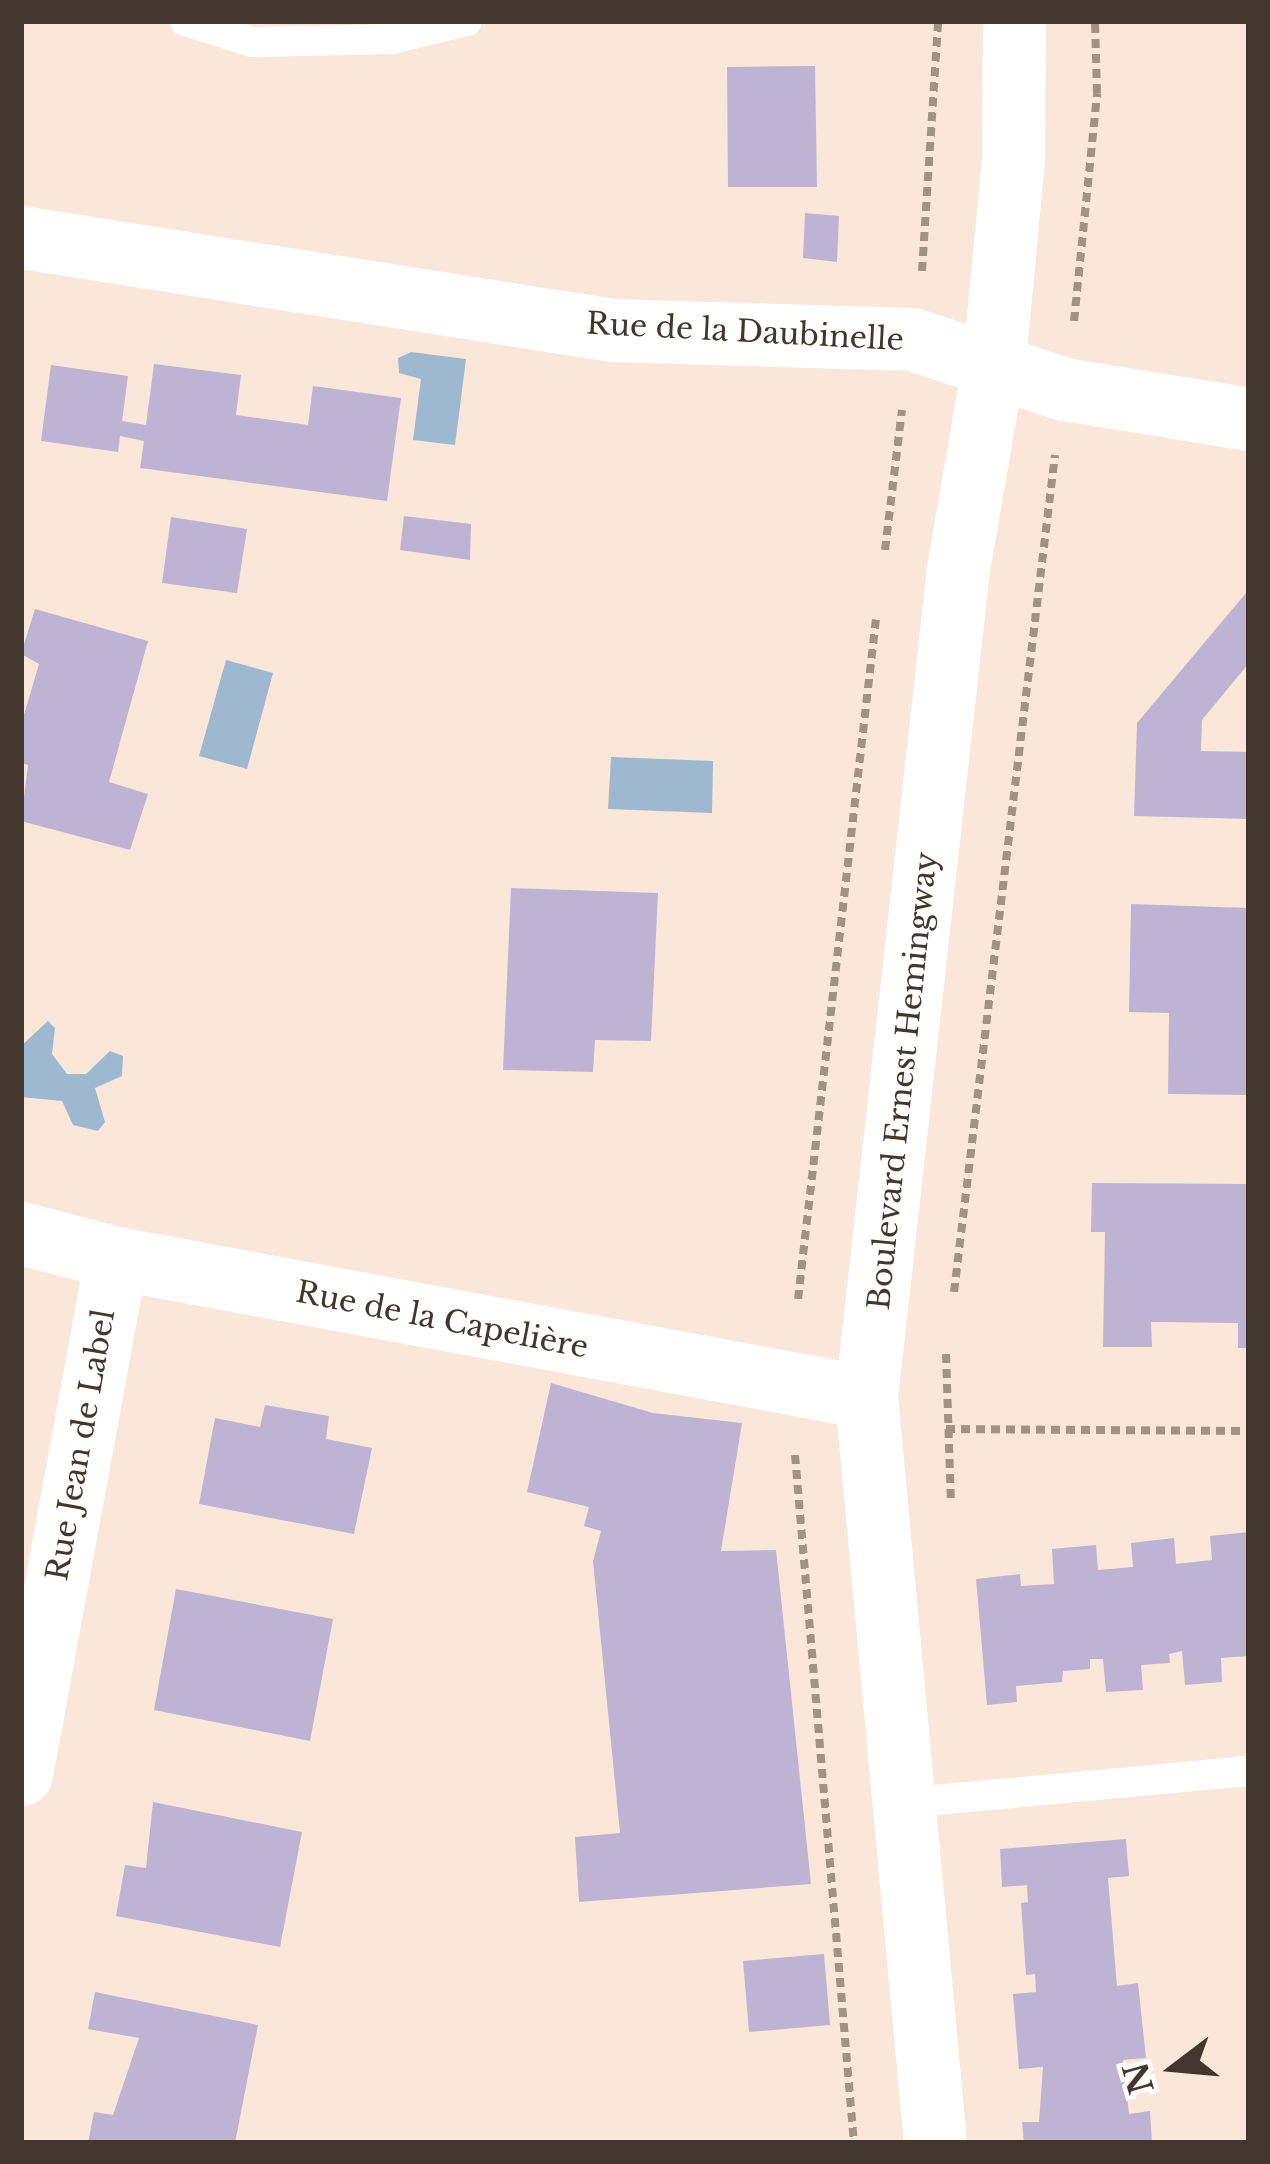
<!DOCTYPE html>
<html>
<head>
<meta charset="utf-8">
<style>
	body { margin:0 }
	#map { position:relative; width:1270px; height:2164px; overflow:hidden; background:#fbe7d9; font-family:"Libre Baskerville",serif }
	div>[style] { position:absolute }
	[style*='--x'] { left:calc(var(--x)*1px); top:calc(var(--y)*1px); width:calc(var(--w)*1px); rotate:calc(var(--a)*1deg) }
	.water>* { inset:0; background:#9db8cf }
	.building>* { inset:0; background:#bfb3d4 }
	.path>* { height:8px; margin-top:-4px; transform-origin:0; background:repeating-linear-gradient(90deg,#a29286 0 9px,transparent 0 15px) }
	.service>* { height:30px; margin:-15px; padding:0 15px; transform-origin:15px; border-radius:15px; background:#fff }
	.minor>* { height:63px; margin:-31.5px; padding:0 31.5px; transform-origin:31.5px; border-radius:31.5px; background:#fff }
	span { translate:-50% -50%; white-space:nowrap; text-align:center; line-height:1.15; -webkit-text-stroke:12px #fff; paint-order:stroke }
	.street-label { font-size:30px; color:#42362d }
	.frame { position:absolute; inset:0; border:24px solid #42362d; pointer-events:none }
	.north { position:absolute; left:1114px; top:2008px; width:120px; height:120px; -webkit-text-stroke:9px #fff; paint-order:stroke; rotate:254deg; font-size:33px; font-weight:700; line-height:48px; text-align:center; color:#42362d }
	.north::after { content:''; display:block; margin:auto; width:42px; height:54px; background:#42362d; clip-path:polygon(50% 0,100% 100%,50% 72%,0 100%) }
</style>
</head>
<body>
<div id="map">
	<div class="water">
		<i style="clip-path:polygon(411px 352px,466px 359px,455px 445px,413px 440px,421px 379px,399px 373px,398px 358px)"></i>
		<i style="clip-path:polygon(226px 660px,273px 673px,247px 769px,199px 756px)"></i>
		<i style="clip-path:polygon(611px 757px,713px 761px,712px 813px,608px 809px)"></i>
		<i style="clip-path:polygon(48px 1021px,55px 1028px,52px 1054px,67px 1074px,86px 1074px,110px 1051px,123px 1056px,122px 1076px,95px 1088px,105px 1122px,98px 1131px,73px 1125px,62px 1101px,21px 1097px,21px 1046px)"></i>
	</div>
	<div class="building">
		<i style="clip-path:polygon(815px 66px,817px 187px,728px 187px,727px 67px)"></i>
		<i style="clip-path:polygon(805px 213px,839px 216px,837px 262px,803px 258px)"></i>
		<i style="clip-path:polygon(154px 364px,241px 375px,236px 415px,308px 425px,313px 386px,401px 398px,387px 501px,140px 468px,144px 441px,120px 436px,118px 452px,41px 441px,51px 365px,128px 376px,122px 421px,146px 425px)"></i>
		<i style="clip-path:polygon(404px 516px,471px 524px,470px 560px,400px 550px)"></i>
		<i style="clip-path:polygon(171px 517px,247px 529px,237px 593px,162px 583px)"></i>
		<i style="clip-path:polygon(1246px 593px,1249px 663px,1202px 720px,1201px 751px,1249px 752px,1249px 819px,1134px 816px,1137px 723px)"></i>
		<i style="clip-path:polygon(35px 609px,148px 641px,109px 782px,148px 794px,130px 850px,21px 821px,28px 765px,21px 763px,21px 725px,39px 664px,21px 654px)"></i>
		<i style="clip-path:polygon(511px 888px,658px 893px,651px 1041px,595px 1040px,593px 1072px,503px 1070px)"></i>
		<i style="clip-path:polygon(1131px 904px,1249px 908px,1249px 1095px,1168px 1094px,1169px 1013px,1129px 1012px)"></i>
		<i style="clip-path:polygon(1092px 1183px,1249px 1184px,1249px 1348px,1238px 1348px,1238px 1323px,1151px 1322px,1152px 1347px,1103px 1347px,1105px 1232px,1091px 1232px)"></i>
		<i style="clip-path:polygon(551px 1383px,653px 1413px,742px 1423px,721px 1551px,776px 1550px,811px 1884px,579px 1902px,575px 1837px,620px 1833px,593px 1561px,601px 1531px,584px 1526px,589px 1507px,527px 1492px)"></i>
		<i style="clip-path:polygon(265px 1405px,329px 1416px,326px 1439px,372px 1448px,354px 1534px,199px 1504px,215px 1418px,260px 1427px)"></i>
		<i style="clip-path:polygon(1249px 1532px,1249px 1656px,1221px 1658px,1222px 1682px,1185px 1685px,1182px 1651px,1169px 1654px,1170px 1663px,1141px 1665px,1143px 1690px,1106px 1692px,1103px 1659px,1090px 1659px,1090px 1669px,1063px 1671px,1062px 1682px,1016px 1686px,1017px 1702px,987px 1705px,976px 1579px,1020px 1574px,1021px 1586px,1054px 1584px,1052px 1549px,1096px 1545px,1098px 1570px,1133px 1567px,1131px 1543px,1174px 1538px,1176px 1564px,1212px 1560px,1210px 1536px)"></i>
		<i style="clip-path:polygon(176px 1589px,333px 1619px,310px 1741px,154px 1710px)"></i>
		<i style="clip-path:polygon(153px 1802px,302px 1832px,280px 1947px,116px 1916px,125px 1865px,146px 1868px)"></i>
		<i style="clip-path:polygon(1126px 1839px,1129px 1876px,1108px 1878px,1117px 1986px,1138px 1983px,1146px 2058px,1123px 2060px,1129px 2114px,1150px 2111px,1152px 2143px,1024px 2143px,1022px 2122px,1039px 2122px,1043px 2067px,1019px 2069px,1013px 1994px,1036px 1992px,1035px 1974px,1026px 1975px,1021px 1903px,1028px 1902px,1027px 1885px,1002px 1887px,1000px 1849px)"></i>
		<i style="clip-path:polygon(824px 1954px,830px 2025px,749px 2032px,743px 1961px)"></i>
		<i style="clip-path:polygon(95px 1992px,258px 2025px,235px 2143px,88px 2143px,94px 2112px,113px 2115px,139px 2038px,88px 2029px)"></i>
	</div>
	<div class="path">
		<i style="--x:922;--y:271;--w:251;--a:-86.3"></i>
		<i style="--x:1074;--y:321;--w:229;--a:-84.2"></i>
		<i style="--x:1097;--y:93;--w:72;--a:-91.6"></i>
		<i style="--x:885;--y:550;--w:141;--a:-83.1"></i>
		<i style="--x:954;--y:1292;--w:843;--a:-83.12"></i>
		<i style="--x:798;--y:1299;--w:684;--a:-83.46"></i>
		<i style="--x:946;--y:1354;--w:147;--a:88.1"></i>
		<i style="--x:946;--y:1429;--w:303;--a:0.4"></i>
		<i style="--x:795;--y:1455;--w:691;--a:85.1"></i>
	</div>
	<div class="service">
		<i style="--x:185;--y:21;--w:70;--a:17.4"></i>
		<i style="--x:252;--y:42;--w:141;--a:-1.2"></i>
		<i style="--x:393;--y:39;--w:76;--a:-13.7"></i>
		<i style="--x:903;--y:1803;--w:347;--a:-5.3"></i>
	</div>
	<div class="minor">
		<i style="--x:21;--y:237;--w:598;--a:8.94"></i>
		<i style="--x:612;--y:330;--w:300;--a:1.7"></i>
		<i style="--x:912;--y:339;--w:160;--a:18.2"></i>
		<i style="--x:1064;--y:389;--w:187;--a:9.2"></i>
		<i style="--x:21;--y:1233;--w:98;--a:14.7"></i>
		<i style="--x:116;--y:1258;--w:763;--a:10.5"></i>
		<i style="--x:21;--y:1774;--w:525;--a:-79.57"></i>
		<i style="--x:935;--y:2143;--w:749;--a:-95.28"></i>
		<i style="--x:866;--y:1397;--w:833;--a:-83.66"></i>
		<i style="--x:958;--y:569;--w:212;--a:-80.2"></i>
		<i style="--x:994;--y:360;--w:203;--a:-84.6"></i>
		<i style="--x:1013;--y:158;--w:137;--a:-89.6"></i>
	</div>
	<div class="street-label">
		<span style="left:745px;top:332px;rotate:3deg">Rue de la Daubinelle</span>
		<span style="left:903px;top:1081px;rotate:-84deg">Boulevard Ernest Hemingway</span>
		<span style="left:442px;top:1320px;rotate:11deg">Rue de la Capelière</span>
		<span style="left:81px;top:1445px;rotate:-80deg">Rue Jean de Label</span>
	</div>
	<div class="frame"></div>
	<div class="north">N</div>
</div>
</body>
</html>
